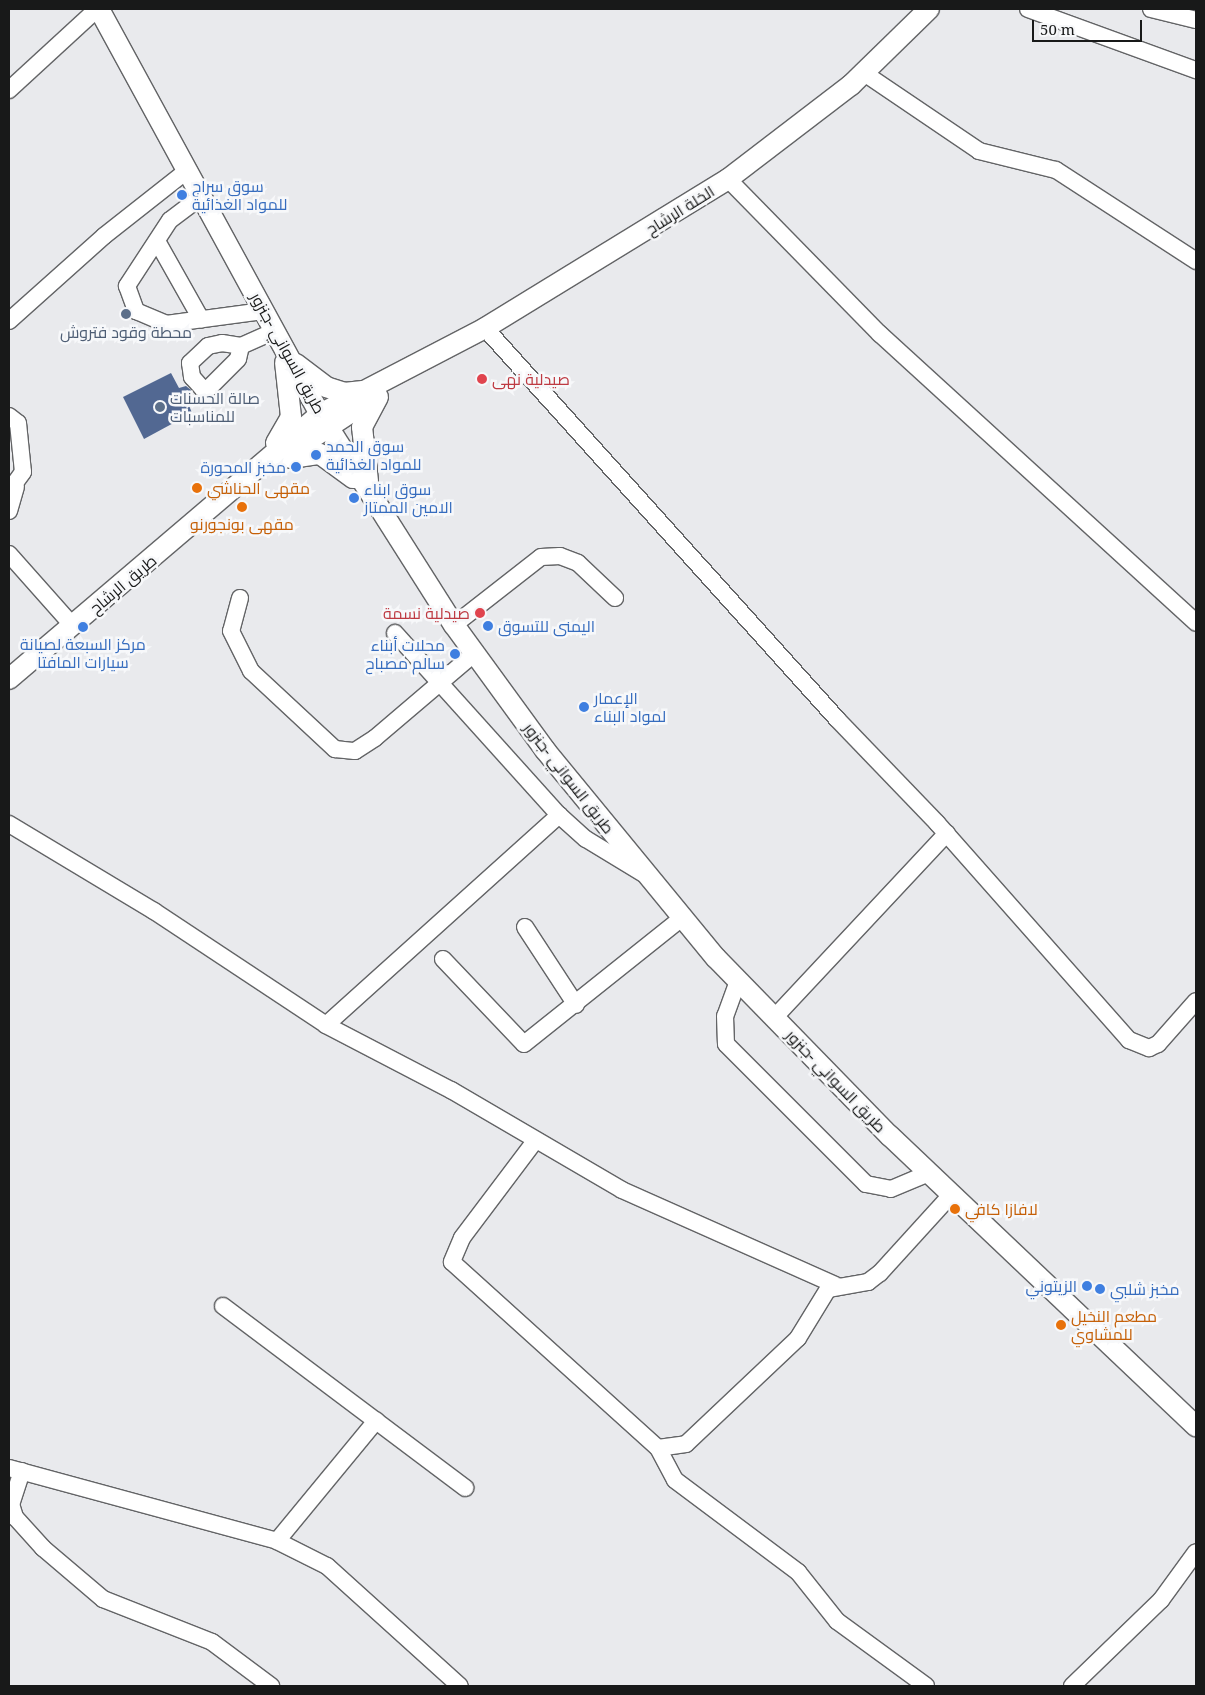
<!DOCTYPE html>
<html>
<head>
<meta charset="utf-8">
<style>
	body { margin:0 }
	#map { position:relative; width:1205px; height:1695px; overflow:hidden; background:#e9eaed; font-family:"Noto Serif",Cairo,serif }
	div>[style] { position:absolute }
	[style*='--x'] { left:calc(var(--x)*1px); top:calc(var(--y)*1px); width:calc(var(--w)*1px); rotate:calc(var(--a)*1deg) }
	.building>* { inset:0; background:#526892 }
	.roads { filter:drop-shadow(1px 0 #636466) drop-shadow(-1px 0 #636466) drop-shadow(0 1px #636466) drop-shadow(0 -1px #636466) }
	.minor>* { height:16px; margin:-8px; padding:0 8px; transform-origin:8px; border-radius:8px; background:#fff }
	.major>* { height:20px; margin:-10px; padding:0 10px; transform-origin:10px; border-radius:10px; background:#fff }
	.dots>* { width:14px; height:14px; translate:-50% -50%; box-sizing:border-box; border:2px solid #f7f8fa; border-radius:50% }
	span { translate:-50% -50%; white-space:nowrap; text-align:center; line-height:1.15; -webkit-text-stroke:5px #f7f8fa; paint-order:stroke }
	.shop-label { font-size:16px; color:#366cbe }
	.left { translate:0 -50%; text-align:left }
	.right { translate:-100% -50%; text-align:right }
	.street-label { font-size:16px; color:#181919 }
	.service-label { font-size:16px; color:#4e5e75 }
	.health-label { font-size:16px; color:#be3a42 }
	.food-label { font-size:16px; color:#c56008 }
	.frame { position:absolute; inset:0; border:10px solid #181919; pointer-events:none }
	.scale { position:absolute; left:1032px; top:20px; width:110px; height:22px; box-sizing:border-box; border:2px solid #181919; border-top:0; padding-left:6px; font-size:15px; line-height:18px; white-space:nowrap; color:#181919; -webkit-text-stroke:4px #f7f8fa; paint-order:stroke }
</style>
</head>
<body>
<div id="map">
	<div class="building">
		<i style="clip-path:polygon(171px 373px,179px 388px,186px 386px,191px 390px,192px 396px,186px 398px,192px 413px,144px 439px,123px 397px)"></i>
	</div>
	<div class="roads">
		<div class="minor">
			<i style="--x:1028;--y:9;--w:179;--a:20"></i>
			<i style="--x:1151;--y:9;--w:46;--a:13.7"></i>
			<i style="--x:864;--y:73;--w:139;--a:34.1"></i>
			<i style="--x:979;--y:151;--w:79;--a:13.9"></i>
			<i style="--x:1056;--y:170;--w:167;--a:33"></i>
			<i style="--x:9;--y:90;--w:120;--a:-42.6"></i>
			<i style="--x:728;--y:179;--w:217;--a:45.6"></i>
			<i style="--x:880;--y:334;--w:428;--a:42.4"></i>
			<i style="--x:202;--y:196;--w:40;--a:143"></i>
			<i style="--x:170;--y:220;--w:79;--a:123.1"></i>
			<i style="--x:127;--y:286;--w:27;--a:70"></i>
			<i style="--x:136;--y:311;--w:33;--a:23"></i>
			<i style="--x:166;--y:324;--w:98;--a:-7.6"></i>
			<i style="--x:157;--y:241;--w:90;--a:60.6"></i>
			<i style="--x:9;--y:321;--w:127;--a:-41.8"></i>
			<i style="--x:104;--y:236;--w:107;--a:-38.2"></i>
			<i style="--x:485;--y:328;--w:526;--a:48"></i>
			<i style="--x:837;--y:719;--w:144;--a:46.1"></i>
			<i style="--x:937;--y:823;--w:290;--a:48.5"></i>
			<i style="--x:1129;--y:1040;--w:22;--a:22"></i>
			<i style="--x:1149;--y:1048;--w:10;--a:-24"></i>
			<i style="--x:1158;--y:1044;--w:57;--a:-48.5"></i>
			<i style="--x:222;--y:343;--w:19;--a:9"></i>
			<i style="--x:241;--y:346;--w:13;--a:103"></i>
			<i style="--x:238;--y:359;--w:41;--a:135"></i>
			<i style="--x:209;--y:388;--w:7;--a:180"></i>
			<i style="--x:202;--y:388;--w:15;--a:-132"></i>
			<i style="--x:192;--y:377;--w:14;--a:-98"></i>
			<i style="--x:190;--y:363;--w:25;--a:-43"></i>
			<i style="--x:208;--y:346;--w:14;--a:-12"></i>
			<i style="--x:241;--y:346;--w:35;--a:-24"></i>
			<i style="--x:9;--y:416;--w:11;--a:38"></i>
			<i style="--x:18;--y:423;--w:49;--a:84.2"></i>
			<i style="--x:23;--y:472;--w:24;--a:126"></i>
			<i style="--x:9;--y:511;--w:25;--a:-74"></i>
			<i style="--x:9;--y:554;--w:96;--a:48.4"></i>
			<i style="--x:240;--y:598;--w:34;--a:105"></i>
			<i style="--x:231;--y:631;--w:45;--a:63.4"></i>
			<i style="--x:251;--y:671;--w:115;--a:42.9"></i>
			<i style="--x:335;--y:749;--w:20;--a:6"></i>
			<i style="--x:355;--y:751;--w:24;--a:-33"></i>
			<i style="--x:375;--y:738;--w:131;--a:-40.4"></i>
			<i style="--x:454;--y:625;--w:110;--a:-38"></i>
			<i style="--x:541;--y:557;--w:19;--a:-3"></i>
			<i style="--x:560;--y:556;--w:19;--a:21"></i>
			<i style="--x:578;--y:563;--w:51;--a:43.4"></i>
			<i style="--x:395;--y:633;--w:245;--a:48"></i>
			<i style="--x:9;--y:824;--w:169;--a:31"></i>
			<i style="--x:154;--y:911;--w:206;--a:33.5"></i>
			<i style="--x:326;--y:1025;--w:141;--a:27.5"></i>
			<i style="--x:451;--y:1090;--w:198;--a:30.3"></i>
			<i style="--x:622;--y:1190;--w:233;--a:24"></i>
			<i style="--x:525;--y:927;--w:93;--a:56.8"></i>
			<i style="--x:443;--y:959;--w:117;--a:46.4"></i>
			<i style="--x:524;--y:1044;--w:202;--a:-38.6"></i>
			<i style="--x:738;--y:981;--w:37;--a:110"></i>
			<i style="--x:725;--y:1016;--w:28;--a:88"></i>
			<i style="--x:726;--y:1044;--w:198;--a:45"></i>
			<i style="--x:866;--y:1184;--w:25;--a:11"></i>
			<i style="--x:891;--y:1189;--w:41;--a:-22.8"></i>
			<i style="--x:774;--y:1018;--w:253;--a:-46.9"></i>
			<i style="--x:326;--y:1025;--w:314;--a:-42"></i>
			<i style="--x:559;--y:815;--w:36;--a:42"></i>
			<i style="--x:586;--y:839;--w:66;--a:31.3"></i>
			<i style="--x:535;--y:1141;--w:121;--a:127"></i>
			<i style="--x:462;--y:1238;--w:26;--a:113"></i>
			<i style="--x:452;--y:1262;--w:278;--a:42.1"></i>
			<i style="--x:658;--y:1448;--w:28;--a:-8"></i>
			<i style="--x:686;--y:1444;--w:154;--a:-43.4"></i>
			<i style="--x:798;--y:1338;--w:57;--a:-58.5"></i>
			<i style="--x:828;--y:1289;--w:41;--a:-9.9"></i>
			<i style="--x:868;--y:1282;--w:15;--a:-37"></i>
			<i style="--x:880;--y:1273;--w:105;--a:-47.7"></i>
			<i style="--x:223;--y:1306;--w:303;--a:36.9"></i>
			<i style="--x:658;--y:1448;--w:36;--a:62"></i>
			<i style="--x:675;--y:1480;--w:154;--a:36.8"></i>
			<i style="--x:798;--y:1572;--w:63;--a:51.5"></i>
			<i style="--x:837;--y:1621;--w:110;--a:36.1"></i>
			<i style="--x:9;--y:1468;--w:278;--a:15.2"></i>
			<i style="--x:277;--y:1541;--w:56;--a:26.6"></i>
			<i style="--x:327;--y:1566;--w:179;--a:42.1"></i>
			<i style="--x:22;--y:1471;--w:35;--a:108"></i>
			<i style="--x:11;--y:1504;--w:14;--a:73"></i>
			<i style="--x:15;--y:1517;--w:42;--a:47.9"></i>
			<i style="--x:43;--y:1548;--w:79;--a:40.4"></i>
			<i style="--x:103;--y:1599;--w:117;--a:21.5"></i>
			<i style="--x:212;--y:1642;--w:74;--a:36.7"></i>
			<i style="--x:277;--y:1541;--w:156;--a:-50.5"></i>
			<i style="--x:1072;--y:1686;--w:124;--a:-44"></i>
			<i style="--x:1161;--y:1600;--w:59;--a:-53.9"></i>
		</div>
		<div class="major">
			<i style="--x:99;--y:9;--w:461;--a:61.4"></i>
			<i style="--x:320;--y:414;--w:250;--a:57.6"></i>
			<i style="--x:454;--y:625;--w:155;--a:53.9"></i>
			<i style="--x:545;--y:750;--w:269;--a:50.6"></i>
			<i style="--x:716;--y:958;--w:249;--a:45.7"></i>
			<i style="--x:890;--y:1136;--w:422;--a:43.5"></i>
			<i style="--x:296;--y:364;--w:38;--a:37"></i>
			<i style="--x:326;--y:387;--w:19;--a:18"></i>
			<i style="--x:344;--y:393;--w:19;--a:-6"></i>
			<i style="--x:276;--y:443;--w:30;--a:-60"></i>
			<i style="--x:291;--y:417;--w:55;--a:-96.2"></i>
			<i style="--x:282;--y:458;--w:107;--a:-33.5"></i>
			<i style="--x:291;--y:458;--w:29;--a:-8"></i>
			<i style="--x:320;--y:454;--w:41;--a:36"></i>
			<i style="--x:368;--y:481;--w:54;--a:-96.3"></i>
			<i style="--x:362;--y:427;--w:34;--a:-62"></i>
			<i style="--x:9;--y:679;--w:409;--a:-40.4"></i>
			<i style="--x:320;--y:414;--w:186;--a:-27.5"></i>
			<i style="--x:485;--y:328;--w:285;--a:-31.5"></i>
			<i style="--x:728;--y:179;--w:155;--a:-37.4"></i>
			<i style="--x:851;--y:85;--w:109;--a:-44.3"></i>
		</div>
	</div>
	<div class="dots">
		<i style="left:182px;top:195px;background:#3f7fe0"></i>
		<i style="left:126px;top:314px;background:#5c6f8a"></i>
		<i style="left:482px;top:379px;background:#e0444e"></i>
		<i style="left:160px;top:407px;background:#5c6f8a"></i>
		<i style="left:316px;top:455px;background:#3f7fe0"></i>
		<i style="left:296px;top:467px;background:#3f7fe0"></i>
		<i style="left:197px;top:488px;background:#e8710a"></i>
		<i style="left:354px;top:498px;background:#3f7fe0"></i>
		<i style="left:242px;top:507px;background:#e8710a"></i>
		<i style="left:480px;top:613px;background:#e0444e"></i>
		<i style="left:488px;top:626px;background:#3f7fe0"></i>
		<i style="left:83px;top:627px;background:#3f7fe0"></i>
		<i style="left:455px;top:654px;background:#3f7fe0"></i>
		<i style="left:584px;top:707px;background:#3f7fe0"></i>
		<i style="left:955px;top:1209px;background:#e8710a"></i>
		<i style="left:1087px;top:1286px;background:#3f7fe0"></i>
		<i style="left:1100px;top:1289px;background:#3f7fe0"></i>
		<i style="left:1061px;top:1325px;background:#e8710a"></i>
	</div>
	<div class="shop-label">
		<span class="left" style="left:192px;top:195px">سوق سراج<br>للمواد الغذائية</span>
		<span class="left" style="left:326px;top:455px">سوق الحمد<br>للمواد الغذائية</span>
		<span class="right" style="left:286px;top:467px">مخبز المحورة</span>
		<span class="left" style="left:364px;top:498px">سوق ابناء<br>الامين الممتاز</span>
		<span class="left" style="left:498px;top:626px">اليمنى للتسوق</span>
		<span style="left:83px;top:653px">مركز السبعة لصيانة<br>سيارات المافتا</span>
		<span class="right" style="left:445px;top:654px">محلات أبناء<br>سالم مصباح</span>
		<span class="left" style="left:594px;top:707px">الإعمار<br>لمواد البناء</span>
		<span class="right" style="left:1077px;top:1286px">الزيتوني</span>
		<span class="left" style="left:1110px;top:1289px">مخبز شلبي</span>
	</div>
	<div class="street-label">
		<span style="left:680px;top:210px;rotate:-32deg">الخلة الرشاح</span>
		<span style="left:288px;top:353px;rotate:61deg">طريق السواني -جنزور</span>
		<span style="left:123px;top:584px;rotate:-40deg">طريق الرشاح</span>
		<span style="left:569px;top:778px;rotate:52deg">طريق السواني -جنزور</span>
		<span style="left:836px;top:1081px;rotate:46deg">طريق السواني -جنزور</span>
	</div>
	<div class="service-label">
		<span style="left:126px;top:332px">محطة وقود فتروش</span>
		<span class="left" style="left:170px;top:407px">صالة الحسنات<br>للمناسبات</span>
	</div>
	<div class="health-label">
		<span class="left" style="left:492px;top:379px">صيدلية نهى</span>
		<span class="right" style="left:470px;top:613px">صيدلية نسمة</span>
	</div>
	<div class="food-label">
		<span class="left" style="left:207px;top:488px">مقهى الحناشي</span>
		<span style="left:242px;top:524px">مقهى بونجورنو</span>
		<span class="left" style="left:965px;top:1209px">لافازا كافي</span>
		<span class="left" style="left:1071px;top:1325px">مطعم النخيل<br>للمشاوي</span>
	</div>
	<div class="frame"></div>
	<div class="scale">50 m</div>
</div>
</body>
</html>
